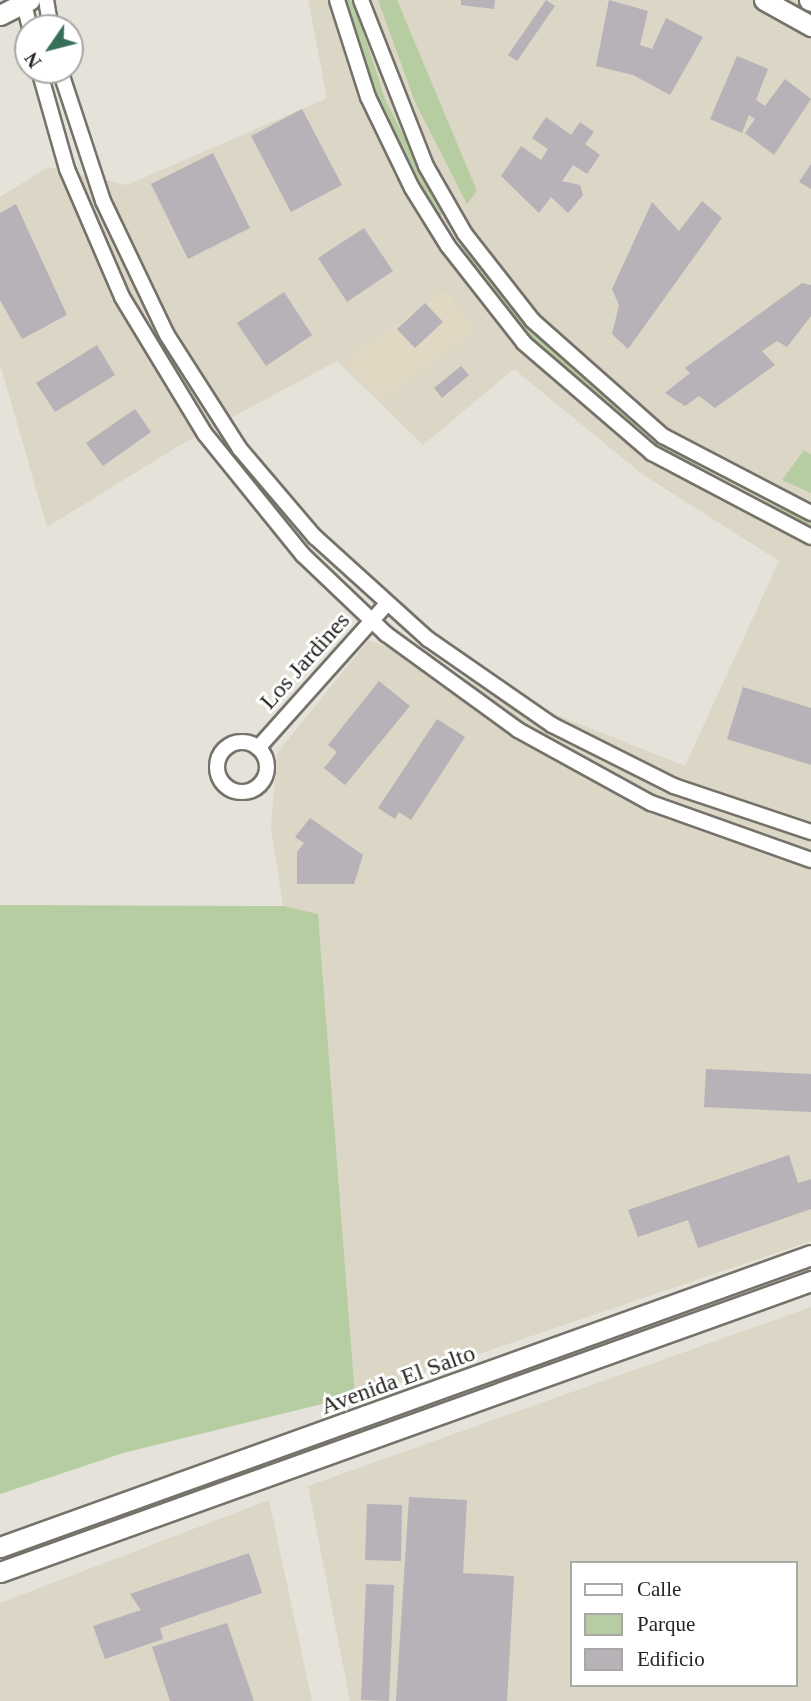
<!DOCTYPE html>
<html>
<head>
<meta charset="utf-8">
<style>
	body { margin:0 }
	#map { position:relative; width:811px; height:1701px; overflow:hidden; background:#e5e2da; font-family:Georgia,serif }
	div>[style] { position:absolute }
	[style*='--x'] { left:calc(var(--x)*1px); top:calc(var(--y)*1px); width:calc(var(--w)*1px); rotate:calc(var(--a)*1deg) }
	.built>* { inset:0; background:#dbd6c6 }
	.education>* { inset:0; background:#e1d8c3 }
	.green>* { inset:0; background:#b6cda1 }
	.building>* { inset:0; background:#b7b1b8 }
	.roads { filter:drop-shadow(2px 0 #75726a) drop-shadow(-2px 0 #75726a) drop-shadow(0 2px #75726a) drop-shadow(0 -2px #75726a) }
	.street>* { height:14px; margin:-7px; padding:0 7px; transform-origin:7px; border-radius:7px; background:#fff }
	.street>.ring { margin:-7px; padding:0; box-sizing:content-box; background:none; border:14px solid #fff; border-radius:50% }
	.secondary>* { height:19px; margin:-9.5px; padding:0 9.5px; transform-origin:9.5px; border-radius:9.5px; background:#fff }
	span { translate:-50% -50%; white-space:nowrap; text-align:center; line-height:1.15; -webkit-text-stroke:6px #fff; paint-order:stroke }
	.street-label { font-size:24px; color:#262522 }
	.legend { position:absolute; left:570px; top:1561px; width:228px; height:126px; box-sizing:border-box; background:#fff; border:2px solid #a8a8a7; margin:0; padding:9px 12px; list-style:none; font-size:21px; color:#262522 }
	.legend li { display:flex; align-items:center; gap:14px; height:35px }
	.legend b { width:35px; border:2px solid #a8a8a7 }
	.north { position:absolute; left:14px; top:14px; width:70px; height:70px; box-sizing:border-box; background:#fff; border:2px solid #a8a8a7; border-radius:50%; rotate:235deg; font-size:19px; font-weight:700; line-height:28px; text-align:center; color:#262522 }
	.north::after { content:''; display:block; margin:auto; width:24px; height:32px; background:#377058; clip-path:polygon(50% 0,100% 100%,50% 72%,0 100%) }
</style>
</head>
<body>
<div id="map">
	<div class="built">
		<i style="clip-path:polygon(308px 0,811px 0,811px 1241px,355px 1396px,318px 914px,283px 906px,271px 828px,277px 753px,369px 640px,685px 766px,779px 561px,642px 474px,514px 369px,423px 445px,337px 361px,182px 444px,47px 527px,0 364px,0 197px,48px 167px,127px 185px,327px 98px)"></i>
		<i style="clip-path:polygon(evenodd,811px 1307px,811px 1701px,350px 1701px,308px 1486px,811px 1307px,571px 1563px,795px 1563px,795px 1685px,571px 1685px,571px 1563px)"></i>
		<i style="clip-path:polygon(269px 1500px,312px 1701px,0 1701px,0 1603px)"></i>
	</div>
	<div class="education">
		<i style="clip-path:polygon(446px 290px,474px 330px,382px 400px,345px 361px)"></i>
	</div>
	<div class="green">
		<i style="clip-path:polygon(346px 0,353px 0,385px 99px,443px 214px,438px 217px,374px 90px)"></i>
		<i style="clip-path:polygon(378px 0,397px 0,477px 191px,467px 204px,415px 102px)"></i>
		<i style="clip-path:polygon(462px 243px,522px 320px,636px 424px,632px 429px,518px 325px,457px 247px)"></i>
		<i style="clip-path:polygon(662px 443px,733px 487px,811px 522px,811px 529px,699px 474px,658px 448px)"></i>
		<i style="clip-path:polygon(804px 450px,811px 455px,811px 493px,782px 480px)"></i>
		<i style="clip-path:polygon(0 905px,283px 906px,318px 914px,355px 1396px,123px 1453px,0 1494px)"></i>
	</div>
	<div class="building">
		<i style="clip-path:polygon(461px 0,495px 0,494px 9px,461px 5px)"></i>
		<i style="clip-path:polygon(546px 0,555px 6px,517px 61px,508px 55px)"></i>
		<i style="clip-path:polygon(609px 0,648px 11px,640px 45px,652px 49px,666px 18px,703px 37px,670px 95px,633px 75px,596px 66px)"></i>
		<i style="clip-path:polygon(737px 56px,768px 69px,756px 100px,765px 106px,785px 79px,811px 99px,774px 155px,745px 133px,755px 119px,749px 115px,742px 133px,710px 119px)"></i>
		<i style="clip-path:polygon(302px 109px,342px 185px,291px 212px,251px 136px)"></i>
		<i style="clip-path:polygon(546px 117px,571px 135px,580px 122px,594px 132px,585px 144px,600px 155px,587px 174px,573px 165px,562px 181px,580px 185px,583px 195px,568px 213px,551px 197px,539px 213px,501px 176px,521px 146px,541px 160px,548px 149px,532px 138px)"></i>
		<i style="clip-path:polygon(213px 153px,250px 228px,188px 259px,151px 184px)"></i>
		<i style="clip-path:polygon(811px 164px,811px 189px,799px 182px)"></i>
		<i style="clip-path:polygon(702px 201px,722px 218px,628px 349px,612px 334px,619px 305px,612px 289px,652px 202px,679px 231px)"></i>
		<i style="clip-path:polygon(16px 204px,67px 315px,22px 339px,0 300px,0 213px)"></i>
		<i style="clip-path:polygon(364px 228px,393px 271px,347px 302px,318px 258px)"></i>
		<i style="clip-path:polygon(802px 283px,811px 285px,811px 316px,787px 347px,777px 341px,762px 351px,775px 365px,715px 408px,699px 396px,685px 406px,665px 393px,690px 373px,685px 368px)"></i>
		<i style="clip-path:polygon(284px 292px,312px 335px,266px 366px,237px 323px)"></i>
		<i style="clip-path:polygon(425px 303px,443px 322px,415px 348px,397px 329px)"></i>
		<i style="clip-path:polygon(97px 345px,115px 375px,55px 412px,36px 383px)"></i>
		<i style="clip-path:polygon(461px 366px,469px 375px,442px 398px,434px 388px)"></i>
		<i style="clip-path:polygon(135px 409px,151px 432px,103px 466px,86px 443px)"></i>
		<i style="clip-path:polygon(379px 681px,410px 706px,345px 785px,324px 768px,337px 752px,328px 745px)"></i>
		<i style="clip-path:polygon(743px 687px,811px 708px,811px 765px,727px 739px)"></i>
		<i style="clip-path:polygon(437px 719px,465px 737px,411px 820px,399px 812px,395px 819px,378px 808px)"></i>
		<i style="clip-path:polygon(310px 818px,363px 855px,354px 884px,297px 884px,297px 852px,304px 843px,295px 837px)"></i>
		<i style="clip-path:polygon(706px 1069px,811px 1074px,811px 1112px,704px 1107px)"></i>
		<i style="clip-path:polygon(789px 1155px,798px 1183px,811px 1179px,811px 1209px,698px 1248px,688px 1220px,638px 1237px,628px 1210px)"></i>
		<i style="clip-path:polygon(409px 1497px,467px 1500px,463px 1573px,514px 1576px,507px 1701px,396px 1701px)"></i>
		<i style="clip-path:polygon(367px 1504px,402px 1505px,401px 1561px,365px 1560px)"></i>
		<i style="clip-path:polygon(249px 1553px,262px 1593px,160px 1628px,163px 1639px,105px 1659px,93px 1626px,141px 1610px,130px 1594px)"></i>
		<i style="clip-path:polygon(366px 1584px,394px 1585px,389px 1701px,361px 1700px)"></i>
		<i style="clip-path:polygon(227px 1623px,254px 1701px,170px 1701px,152px 1647px)"></i>
	</div>
	<div class="roads">
		<div class="street">
			<i style="--x:23;--y:0;--w:29;--a:76"></i>
			<i style="--x:46;--y:0;--w:28;--a:80"></i>
			<i style="--x:337;--y:0;--w:102;--a:72.3"></i>
			<i style="--x:368;--y:97;--w:101;--a:64.2"></i>
			<i style="--x:412;--y:188;--w:68;--a:58.2"></i>
			<i style="--x:448;--y:246;--w:123;--a:51.9"></i>
			<i style="--x:524;--y:343;--w:169;--a:40.7"></i>
			<i style="--x:652;--y:453;--w:180;--a:27.8"></i>
			<i style="--x:361;--y:0;--w:178;--a:68.6"></i>
			<i style="--x:426;--y:166;--w:78;--a:60.2"></i>
			<i style="--x:465;--y:234;--w:110;--a:52"></i>
			<i style="--x:533;--y:321;--w:174;--a:41.5"></i>
			<i style="--x:663;--y:436;--w:167;--a:27.5"></i>
			<i style="--x:39;--y:70;--w:103;--a:74.2"></i>
			<i style="--x:67;--y:169;--w:139;--a:66.7"></i>
			<i style="--x:122;--y:297;--w:160;--a:58.8"></i>
			<i style="--x:205;--y:434;--w:156;--a:51"></i>
			<i style="--x:303;--y:555;--w:115;--a:43.6"></i>
			<i style="--x:386;--y:634;--w:163;--a:36"></i>
			<i style="--x:518;--y:730;--w:152;--a:28.8"></i>
			<i style="--x:651;--y:803;--w:170;--a:19.6"></i>
			<i style="--x:60;--y:70;--w:138;--a:71.8"></i>
			<i style="--x:103;--y:201;--w:148;--a:64.5"></i>
			<i style="--x:167;--y:335;--w:135;--a:57.4"></i>
			<i style="--x:240;--y:449;--w:116;--a:49.6"></i>
			<i style="--x:315;--y:537;--w:152;--a:42.1"></i>
			<i style="--x:428;--y:639;--w:151;--a:34.7"></i>
			<i style="--x:552;--y:725;--w:136;--a:26.6"></i>
			<i style="--x:674;--y:786;--w:145;--a:18.6"></i>
			<i class="ring" style="left:217px;top:742px;width:36px;height:36px"></i>
			<i style="--x:258;--y:748;--w:192;--a:-48.2"></i>
		</div>
		<div class="secondary">
			<i style="--x:764;--y:0;--w:54;--a:29"></i>
			<i style="--x:809;--y:0;--w:2;--a:27"></i>
			<i style="--x:0;--y:15;--w:33;--a:-27"></i>
			<i style="--x:0;--y:1547;--w:862;--a:-19.8"></i>
			<i style="--x:0;--y:1572;--w:862;--a:-19.74"></i>
		</div>
	</div>
	<div class="street-label">
		<span style="left:305px;top:661px;rotate:-48deg">Los Jardines</span>
		<span style="left:398px;top:1380px;rotate:-20deg">Avenida El Salto</span>
	</div>
	<ul class="legend">
	<li><b style="height:9px;background:#fff"></b>Calle</li>
	<li><b style="height:19px;background:#b6cda1"></b>Parque</li>
	<li><b style="height:19px;background:#b7b1b8"></b>Edificio</li>
	</ul>
	<div class="north">N</div>
</div>
</body>
</html>
